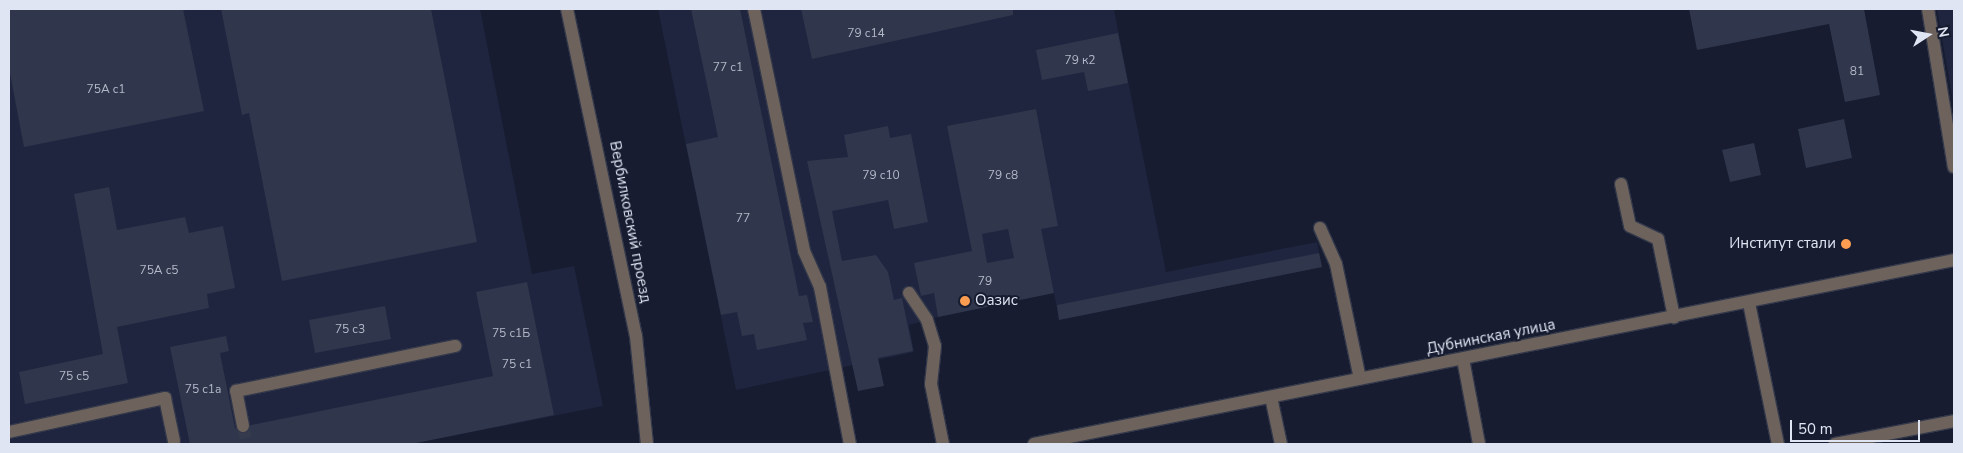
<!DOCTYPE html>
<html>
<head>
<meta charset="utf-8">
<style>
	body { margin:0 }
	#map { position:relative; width:1963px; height:453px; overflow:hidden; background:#171c30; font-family:"Nunito Sans",sans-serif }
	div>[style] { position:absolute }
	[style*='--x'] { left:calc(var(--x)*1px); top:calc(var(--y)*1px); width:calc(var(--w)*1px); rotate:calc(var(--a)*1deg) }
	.built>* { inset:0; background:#1f253f }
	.building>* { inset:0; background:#30364c }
	.minor-tunnel>* { height:12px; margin-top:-6px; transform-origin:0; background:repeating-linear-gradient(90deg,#353a4d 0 12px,transparent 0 18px) }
	.roads { filter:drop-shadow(1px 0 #33384b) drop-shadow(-1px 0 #33384b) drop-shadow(0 1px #33384b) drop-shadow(0 -1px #33384b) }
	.minor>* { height:12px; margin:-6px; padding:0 6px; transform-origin:6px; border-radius:6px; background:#6d635c }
	.dots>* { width:14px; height:14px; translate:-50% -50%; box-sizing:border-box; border:2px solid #171c30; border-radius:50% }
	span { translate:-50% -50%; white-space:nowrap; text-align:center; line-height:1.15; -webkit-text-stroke:4px #171c30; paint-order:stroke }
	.number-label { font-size:12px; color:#b4b9c9 }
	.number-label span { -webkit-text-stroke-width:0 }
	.street-label { font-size:15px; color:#e0e5f3 }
	.poi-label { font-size:15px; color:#e0e5f3 }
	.right { translate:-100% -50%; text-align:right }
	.left { translate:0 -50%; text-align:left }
	.frame { position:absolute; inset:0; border:10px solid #e0e5f3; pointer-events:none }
	.north { position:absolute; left:1903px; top:10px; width:50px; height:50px; -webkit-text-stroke:4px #171c30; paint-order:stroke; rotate:79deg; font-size:14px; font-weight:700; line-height:20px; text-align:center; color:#e0e5f3 }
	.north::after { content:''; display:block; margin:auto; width:18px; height:22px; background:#e0e5f3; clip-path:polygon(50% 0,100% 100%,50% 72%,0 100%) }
	.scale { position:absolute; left:1790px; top:420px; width:130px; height:22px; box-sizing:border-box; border:2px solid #e0e5f3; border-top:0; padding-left:6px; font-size:15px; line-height:18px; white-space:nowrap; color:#e0e5f3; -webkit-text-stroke:4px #171c30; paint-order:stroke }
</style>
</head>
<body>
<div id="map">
	<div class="built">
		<i style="clip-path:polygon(9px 9px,480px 9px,532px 274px,574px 266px,603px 406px,412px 444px,9px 444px)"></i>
		<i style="clip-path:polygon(658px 9px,1117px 9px,1114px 10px,1166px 272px,1317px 242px,1322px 267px,1059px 320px,1054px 293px,938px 317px,909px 325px,914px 352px,736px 390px)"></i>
		<i style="clip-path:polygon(1937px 9px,1954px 9px,1954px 107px)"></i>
	</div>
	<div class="building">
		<i style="clip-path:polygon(9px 9px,183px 9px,204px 111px,24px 147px,9px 68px)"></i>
		<i style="clip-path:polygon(221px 9px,431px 9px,477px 242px,282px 281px,249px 113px,242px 115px)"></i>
		<i style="clip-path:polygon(691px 9px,740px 9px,799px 296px,807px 295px,813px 322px,803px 323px,807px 340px,757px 350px,754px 334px,742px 336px,737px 312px,721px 315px,686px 144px,718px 137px)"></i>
		<i style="clip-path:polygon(801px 9px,1013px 9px,1013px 15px,812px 59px)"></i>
		<i style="clip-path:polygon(1689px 9px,1864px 9px,1880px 95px,1845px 102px,1829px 24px,1697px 50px)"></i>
		<i style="clip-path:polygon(1118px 33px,1128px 83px,1088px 91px,1084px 72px,1042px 80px,1036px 50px)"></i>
		<i style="clip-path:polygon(evenodd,1036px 109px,1058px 226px,1041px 229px,1054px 293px,938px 317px,934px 293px,921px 296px,914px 263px,972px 251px,947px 126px,1036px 109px,1008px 229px,1014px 258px,987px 263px,982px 234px,1008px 229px)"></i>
		<i style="clip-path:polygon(1844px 119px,1852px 158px,1806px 168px,1798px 129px)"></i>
		<i style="clip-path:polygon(888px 126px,890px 138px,911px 134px,928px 222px,894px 229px,888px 200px,832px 211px,842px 261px,876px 255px,888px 272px,894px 300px,902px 298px,913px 351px,878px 358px,884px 386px,858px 391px,807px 161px,848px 157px,844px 135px)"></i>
		<i style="clip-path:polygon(1754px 143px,1761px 175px,1730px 182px,1722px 150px)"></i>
		<i style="clip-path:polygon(109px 187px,117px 230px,185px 217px,189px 233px,223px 226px,235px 288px,207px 294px,209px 308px,117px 327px,128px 383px,25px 404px,19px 372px,103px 354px,74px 194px)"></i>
		<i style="clip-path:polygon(1319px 253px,1322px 267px,1059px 320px,1057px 305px)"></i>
		<i style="clip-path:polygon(527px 282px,554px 415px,411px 444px,190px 444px,170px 347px,226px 336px,229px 351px,220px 353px,235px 428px,244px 434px,251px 425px,493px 376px,476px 292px)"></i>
		<i style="clip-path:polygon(385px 306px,391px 339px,315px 353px,309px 320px)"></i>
	</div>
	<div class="minor-tunnel">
		<i style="--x:243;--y:426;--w:18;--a:77"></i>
	</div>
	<div class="roads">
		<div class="minor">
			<i style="--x:567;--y:9;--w:334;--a:78.1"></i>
			<i style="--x:636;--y:336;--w:109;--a:84.2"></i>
			<i style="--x:754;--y:9;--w:247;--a:78.3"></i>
			<i style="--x:804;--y:251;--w:39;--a:66"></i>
			<i style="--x:820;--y:287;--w:160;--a:79.2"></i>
			<i style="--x:1928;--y:9;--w:160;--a:80.7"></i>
			<i style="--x:1621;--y:184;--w:43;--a:77.9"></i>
			<i style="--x:1630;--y:226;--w:31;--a:25"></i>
			<i style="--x:1658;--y:239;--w:80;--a:78.4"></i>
			<i style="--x:1320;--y:228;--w:39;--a:66"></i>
			<i style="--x:1336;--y:264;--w:117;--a:78.2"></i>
			<i style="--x:909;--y:293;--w:32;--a:56"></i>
			<i style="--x:927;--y:320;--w:27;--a:73"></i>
			<i style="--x:935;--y:346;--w:38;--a:96"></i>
			<i style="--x:931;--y:384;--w:61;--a:78.7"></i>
			<i style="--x:1749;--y:303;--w:144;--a:78.4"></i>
			<i style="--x:1463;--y:359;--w:86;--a:79.3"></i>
			<i style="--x:1271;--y:397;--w:48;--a:78"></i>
			<i style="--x:243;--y:426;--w:36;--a:-101"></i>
			<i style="--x:236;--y:391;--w:224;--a:-11.6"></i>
			<i style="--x:9;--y:432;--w:160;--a:-12.3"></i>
			<i style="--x:165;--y:398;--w:44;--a:78.2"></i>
			<i style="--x:1034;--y:444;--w:938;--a:-11.31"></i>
			<i style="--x:1835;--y:444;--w:121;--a:-10.9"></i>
		</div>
	</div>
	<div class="dots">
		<i style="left:1846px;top:244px;background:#fc9d52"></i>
		<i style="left:965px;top:301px;background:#fc9d52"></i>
	</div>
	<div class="number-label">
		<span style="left:866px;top:34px">79 с14</span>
		<span style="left:1080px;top:61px">79 к2</span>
		<span style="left:728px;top:68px">77 с1</span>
		<span style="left:1857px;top:72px">81</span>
		<span style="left:106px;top:90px">75A c1</span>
		<span style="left:881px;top:176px">79 с10</span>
		<span style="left:1003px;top:176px">79 с8</span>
		<span style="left:743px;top:219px">77</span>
		<span style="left:159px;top:271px">75А с5</span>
		<span style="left:985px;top:282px">79</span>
		<span style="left:350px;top:330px">75 c3</span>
		<span style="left:511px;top:334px">75 c1Б</span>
		<span style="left:517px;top:365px">75 с1</span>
		<span style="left:74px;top:377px">75 c5</span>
		<span style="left:203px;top:390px">75 c1a</span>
	</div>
	<div class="street-label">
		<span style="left:630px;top:222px;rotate:79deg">Вербилковский проезд</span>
		<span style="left:1491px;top:337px;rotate:-11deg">Дубнинская улица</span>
	</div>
	<div class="poi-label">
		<span class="right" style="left:1836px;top:244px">Институт стали</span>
		<span class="left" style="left:975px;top:301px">Оазис</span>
	</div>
	<div class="frame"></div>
	<div class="north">N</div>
	<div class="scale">50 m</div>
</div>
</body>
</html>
